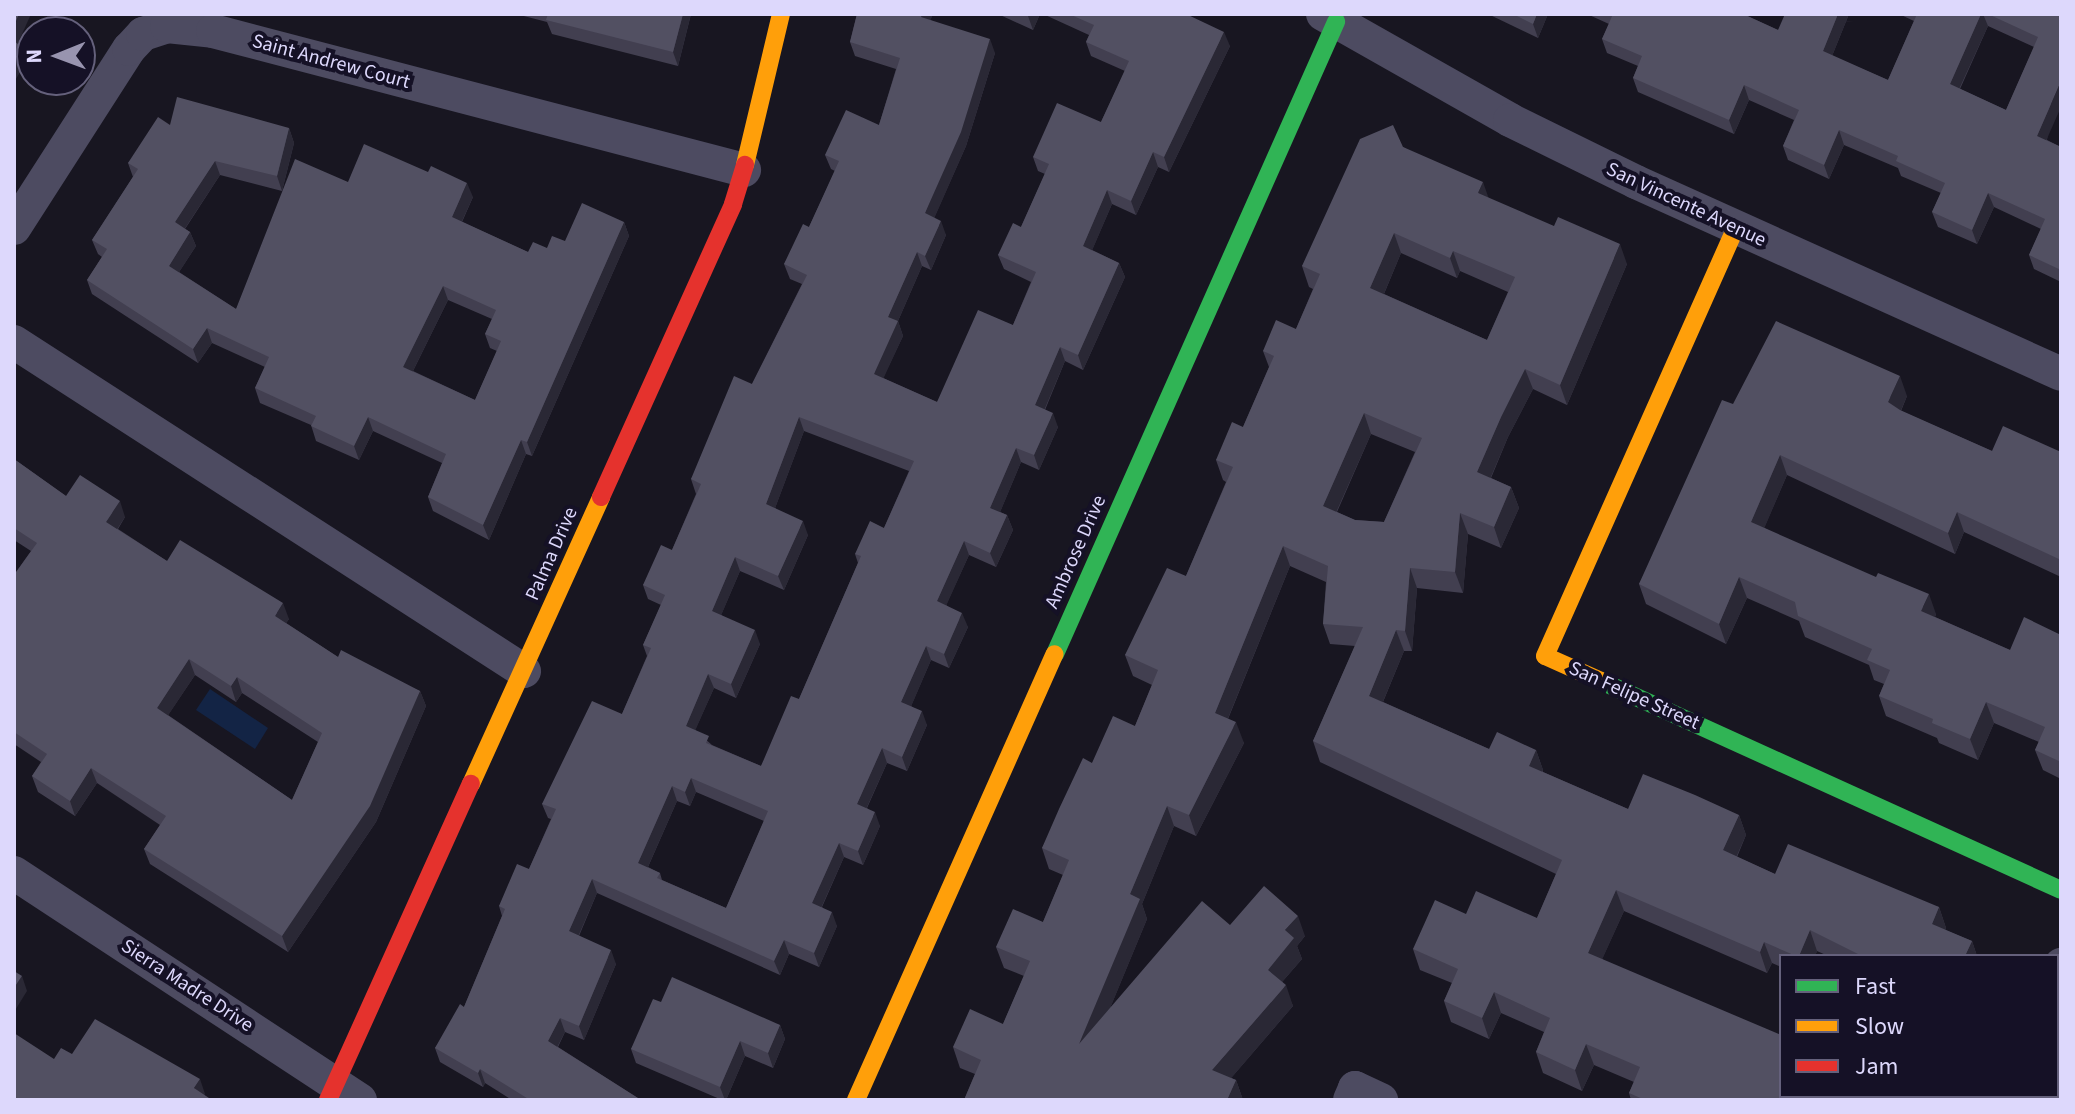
<!DOCTYPE html>
<html>
<head>
<meta charset="utf-8">
<style>
	body { margin:0 }
	#map { position:relative; width:2075px; height:1114px; overflow:hidden; background:#181621; font-family:"Source Sans 3",sans-serif }
	div>[style] { position:absolute }
	[style*='--x'] { left:calc(var(--x)*1px); top:calc(var(--y)*1px); width:calc(var(--w)*1px); rotate:calc(var(--a)*1deg) }
	.water>* { inset:0; background:#132445 }
	.street>* { height:34px; margin:-17px; padding:0 17px; transform-origin:17px; border-radius:17px; background:#4d4b61 }
	.fast>* { height:18px; margin:-9px; padding:0 9px; transform-origin:9px; border-radius:9px; background:#30b455 }
	.slow>* { height:18px; margin:-9px; padding:0 9px; transform-origin:9px; border-radius:9px; background:#ff9f0a }
	.jam>* { height:18px; margin:-9px; padding:0 9px; transform-origin:9px; border-radius:9px; background:#e5322d }
	.wall>* { inset:0; background:#423f50 }
	.shaded-wall>* { inset:0; background:#2a2835 }
	.building>* { inset:0; background:#525062 }
	span { translate:-50% -50%; white-space:nowrap; text-align:center; line-height:1.15; -webkit-text-stroke:8px #151126; paint-order:stroke }
	.street-label { font-size:20px; color:#ddd8fc }
	.frame { position:absolute; inset:0; border:16px solid #ddd8fc; pointer-events:none }
	.legend { position:absolute; left:1779px; top:954px; width:280px; height:144px; box-sizing:border-box; background:#151126; border:2px solid #65617c; margin:0; padding:10px 14px; list-style:none; font-size:24px; color:#ddd8fc }
	.legend li { display:flex; align-items:center; gap:16px; height:40px }
	.legend b { width:40px; border:2px solid #65617c }
	.north { position:absolute; left:16px; top:16px; width:80px; height:80px; box-sizing:border-box; background:#151126; border:2px solid #65617c; border-radius:50%; rotate:269deg; font-size:22px; font-weight:700; line-height:32px; text-align:center; color:#ddd8fc }
	.north::after { content:''; display:block; margin:auto; width:28px; height:36px; background:#9894af; clip-path:polygon(50% 0,100% 100%,50% 72%,0 100%) }
</style>
</head>
<body>
<div id="map">
	<div class="water">
		<i style="clip-path:polygon(210px 689px,268px 728px,255px 749px,196px 710px)"></i>
	</div>
	<div class="street">
		<i style="--x:1323;--y:14;--w:215;--a:29.5"></i>
		<i style="--x:1510;--y:120;--w:140;--a:26.2"></i>
		<i style="--x:1636;--y:182;--w:466;--a:24.3"></i>
		<i style="--x:14;--y:228;--w:213;--a:-57.3"></i>
		<i style="--x:129;--y:49;--w:21;--a:-47"></i>
		<i style="--x:143;--y:34;--w:25;--a:-18"></i>
		<i style="--x:167;--y:26;--w:46;--a:6.2"></i>
		<i style="--x:213;--y:31;--w:549;--a:14.67"></i>
		<i style="--x:14;--y:342;--w:607;--a:32.83"></i>
		<i style="--x:14;--y:873;--w:414;--a:33.3"></i>
		<i style="--x:2057;--y:974;--w:10;--a:-66"></i>
		<i style="--x:1350;--y:1100;--w:13;--a:-67"></i>
		<i style="--x:1355;--y:1088;--w:29;--a:25"></i>
		<i style="--x:2000;--y:1100;--w:4;--a:-76"></i>
	</div>
	<div class="fast">
		<i style="--x:1055;--y:654;--w:692;--a:-66.03"></i>
		<i style="--x:1601;--y:681;--w:505;--a:24.43"></i>
	</div>
	<div class="slow">
		<i style="--x:745;--y:165;--w:155;--a:-76.6"></i>
		<i style="--x:1601;--y:681;--w:61;--a:-155.9"></i>
		<i style="--x:1545;--y:656;--w:467;--a:-66"></i>
		<i style="--x:471;--y:784;--w:315;--a:-65.6"></i>
		<i style="--x:856;--y:1100;--w:488;--a:-66"></i>
	</div>
	<div class="jam">
		<i style="--x:601;--y:497;--w:321;--a:-65.7"></i>
		<i style="--x:733;--y:204;--w:41;--a:-72.9"></i>
		<i style="--x:328;--y:1100;--w:347;--a:-65.7"></i>
	</div>
	<div class="wall">
		<i style="clip-path:polygon(516px 14px,691px 14px,678px 66px,552px 34px,547px 22px)"></i>
		<i style="clip-path:polygon(evenodd,857px 14px,933px 14px,930px 20px,995px 53px,966px 146px,934px 218px,946px 235px,931px 270px,922px 266px,898px 321px,903px 336px,883px 378px,937px 402px,1013px 325px,1031px 282px,1004px 269px,998px 255px,1021px 227px,1045px 174px,1038px 171px,1033px 157px,1101px 122px,1125px 71px,1091px 56px,1086px 42px,1089px 35px,1043px 14px,1186px 14px,1230px 46px,1169px 172px,1158px 167px,1136px 215px,1112px 204px,1092px 250px,1119px 263px,1125px 277px,1083px 370px,1065px 361px,1045px 410px,1058px 427px,1039px 470px,1021px 462px,1000px 512px,1007px 515px,1013px 530px,996px 567px,969px 555px,946px 605px,968px 627px,949px 668px,931px 660px,911px 706px,927px 725px,907px 771px,887px 763px,867px 808px,880px 826px,863px 865px,844px 857px,822px 907px,837px 926px,819px 967px,789px 954px,780px 975px,597px 893px,579px 936px,616px 964px,584px 1040px,565px 1032px,558px 1047px,641px 1100px,512px 1100px,485px 1083px,483px 1087px,440px 1062px,435px 1048px,464px 1007px,502px 916px,499px 906px,529px 869px,551px 819px,548px 818px,542px 804px,622px 714px,647px 656px,643px 645px,661px 605px,648px 599px,643px 585px,672px 550px,696px 494px,691px 479px,752px 384px,802px 284px,790px 279px,784px 264px,809px 227px,835px 171px,831px 169px,825px 155px,879px 125px,896px 69px,855px 56px,850px 42px,857px 14px,804px 431px,909px 471px,884px 528px,855px 554px,858px 563px,799px 699px,761px 766px,712px 745px,695px 730px,714px 688px,736px 698px,760px 644px,721px 615px,740px 571px,784px 590px,808px 535px,775px 508px,804px 431px,857px 14px,696px 792px,764px 821px,726px 908px,662px 880px,660px 873px,648px 867px,677px 801px,690px 806px,696px 792px)"></i>
		<i style="clip-path:polygon(998px 14px,1040px 14px,1033px 30px)"></i>
		<i style="clip-path:polygon(1488px 14px,1548px 14px,1538px 38px)"></i>
		<i style="clip-path:polygon(evenodd,1587px 14px,1743px 14px,1778px 30px,1849px 14px,1832px 56px,1888px 80px,1914px 21px,1899px 14px,2061px 14px,2047px 140px,2061px 147px,2061px 282px,2034px 269px,2029px 255px,2041px 229px,1994px 207px,1977px 244px,1938px 227px,1932px 212px,1941px 193px,1901px 176px,1898px 168px,1844px 145px,1829px 179px,1788px 160px,1783px 146px,1794px 120px,1749px 100px,1734px 134px,1638px 92px,1633px 78px,1638px 66px,1607px 53px,1602px 39px,1609px 24px,1587px 14px,1988px 26px,2034px 47px,2006px 110px,1960px 89px,1988px 26px)"></i>
		<i style="clip-path:polygon(evenodd,170px 125px,289px 128px,294px 143px,282px 191px,220px 175px,185px 229px,190px 232px,196px 246px,179px 272px,236px 309px,348px 182px,473px 197px,462px 222px,528px 252px,547px 248px,624px 222px,629px 236px,532px 456px,526px 454px,489px 540px,433px 511px,428px 497px,442px 463px,373px 431px,359px 460px,316px 441px,311px 425px,260px 403px,255px 388px,265px 367px,212px 343px,198px 363px,92px 294px,87px 280px,102px 257px,98px 254px,92px 240px,133px 177px,128px 163px,170px 125px,448px 300px,492px 319px,485px 334px,490px 348px,497px 351px,475px 400px,413px 371px,448px 300px)"></i>
		<i style="clip-path:polygon(evenodd,1403px 147px,1488px 198px,1627px 264px,1567px 405px,1533px 389px,1508px 437px,1491px 478px,1511px 487px,1519px 508px,1501px 548px,1468px 534px,1463px 593px,1417px 588px,1412px 651px,1404px 651px,1383px 702px,1489px 749px,1536px 750px,1543px 770px,1543px 772px,1628px 809px,1739px 815px,1746px 835px,1737px 857px,1775px 874px,1939px 907px,1946px 928px,1945px 930px,1972px 941px,1977px 956px,1828px 956px,1817px 951px,1815px 956px,1781px 956px,1781px 967px,1772px 963px,1767px 973px,1624px 911px,1602px 959px,1781px 1096px,1918px 1096px,1916px 1100px,1631px 1100px,1629px 1093px,1634px 1082px,1594px 1065px,1582px 1091px,1543px 1073px,1536px 1052px,1544px 1032px,1501px 1013px,1489px 1039px,1451px 1022px,1444px 1001px,1452px 983px,1420px 970px,1413px 949px,1466px 914px,1537px 918px,1556px 874px,1320px 762px,1313px 741px,1355px 646px,1330px 644px,1323px 624px,1326px 582px,1290px 566px,1228px 719px,1244px 743px,1196px 836px,1174px 826px,1142px 904px,1147px 919px,1110px 1008px,1230px 925px,1305px 936px,1297px 946px,1302px 959px,1282px 982px,1293px 1006px,1231px 1078px,1236px 1080px,1243px 1100px,964px 1100px,975px 1074px,960px 1068px,953px 1047px,1003px 1024px,1024px 976px,1004px 968px,996px 947px,1043px 922px,1063px 875px,1049px 869px,1042px 848px,1092px 763px,1135px 726px,1152px 685px,1133px 676px,1125px 655px,1186px 576px,1226px 482px,1223px 480px,1216px 460px,1243px 427px,1269px 367px,1263px 351px,1296px 329px,1313px 289px,1309px 287px,1302px 266px,1403px 147px,1401px 253px,1457px 278px,1460px 271px,1508px 292px,1487px 340px,1384px 294px,1401px 253px,1403px 147px,1371px 434px,1415px 452px,1384px 522px,1355px 520px,1337px 512px,1371px 434px)"></i>
		<i style="clip-path:polygon(1907px 396px,1901px 411px,1992px 451px,2061px 452px,2061px 577px,1964px 532px,1955px 554px,1787px 475px,1764px 528px,1936px 614px,1935px 617px,2010px 650px,2061px 635px,2061px 779px,2043px 770px,2035px 750px,2039px 742px,1994px 723px,1978px 760px,1939px 743px,1937px 738px,1886px 716px,1879px 696px,1884px 684px,1874px 680px,1869px 665px,1805px 637px,1799px 621px,1747px 598px,1726px 644px,1646px 604px,1639px 584px,1733px 404px)"></i>
		<i style="clip-path:polygon(evenodd,14px 459px,66px 496px,125px 517px,118px 529px,167px 561px,289px 619px,286px 623px,338px 657px,420px 691px,426px 706px,376px 822px,288px 952px,150px 864px,144px 849px,160px 825px,97px 783px,75px 816px,38px 792px,32px 776px,41px 762px,14px 744px,14px 575px,31px 551px,14px 540px,14px 459px,195px 675px,236px 702px,242px 693px,318px 742px,292px 800px,168px 715px,195px 675px)"></i>
		<i style="clip-path:polygon(661px 1002px,780px 1025px,785px 1039px,773px 1068px,745px 1056px,726px 1100px,722px 1100px,636px 1063px,631px 1049px)"></i>
	</div>
	<div class="shaded-wall">
		<i style="clip-path:polygon(19px 14px,31px 14px,14px 52px,14px 26px)"></i>
		<i style="clip-path:polygon(683px 14px,691px 14px,678px 66px,673px 52px)"></i>
		<i style="clip-path:polygon(922px 14px,933px 14px,926px 31px,921px 17px)"></i>
		<i style="clip-path:polygon(1029px 14px,1040px 14px,1033px 30px,1028px 16px)"></i>
		<i style="clip-path:polygon(1537px 14px,1548px 14px,1538px 38px,1533px 24px)"></i>
		<i style="clip-path:polygon(1838px 14px,1849px 14px,1828px 66px,1823px 51px)"></i>
		<i style="clip-path:polygon(1981px 14px,1983px 14px,1988px 26px,1955px 98px,1950px 84px)"></i>
		<i style="clip-path:polygon(1224px 32px,1230px 46px,1169px 172px,1164px 157px)"></i>
		<i style="clip-path:polygon(990px 39px,995px 53px,966px 146px,930px 228px,925px 213px)"></i>
		<i style="clip-path:polygon(22px 47px,27px 61px,14px 82px,14px 59px)"></i>
		<i style="clip-path:polygon(2061px 81px,2061px 107px,2042px 150px,2037px 136px)"></i>
		<i style="clip-path:polygon(1744px 85px,1749px 100px,1734px 134px,1729px 120px)"></i>
		<i style="clip-path:polygon(289px 128px,294px 143px,282px 191px,277px 176px)"></i>
		<i style="clip-path:polygon(1839px 130px,1844px 145px,1829px 179px,1824px 165px)"></i>
		<i style="clip-path:polygon(1153px 152px,1158px 167px,1136px 215px,1131px 201px)"></i>
		<i style="clip-path:polygon(215px 161px,220px 175px,180px 236px,175px 222px)"></i>
		<i style="clip-path:polygon(1483px 182px,1490px 202px,1478px 193px)"></i>
		<i style="clip-path:polygon(467px 183px,473px 197px,457px 232px,452px 217px)"></i>
		<i style="clip-path:polygon(1107px 190px,1112px 204px,1088px 260px,1083px 246px)"></i>
		<i style="clip-path:polygon(1988px 193px,1994px 207px,1977px 244px,1972px 230px)"></i>
		<i style="clip-path:polygon(941px 221px,946px 235px,931px 270px,925px 256px)"></i>
		<i style="clip-path:polygon(624px 222px,629px 236px,532px 456px,527px 442px)"></i>
		<i style="clip-path:polygon(190px 232px,196px 246px,174px 280px,169px 266px)"></i>
		<i style="clip-path:polygon(1394px 233px,1401px 253px,1378px 308px,1370px 288px)"></i>
		<i style="clip-path:polygon(1620px 244px,1627px 264px,1567px 405px,1560px 385px)"></i>
		<i style="clip-path:polygon(1453px 251px,1460px 271px,1457px 278px,1450px 258px)"></i>
		<i style="clip-path:polygon(917px 252px,922px 266px,898px 321px,903px 336px,879px 388px,874px 374px,888px 317px)"></i>
		<i style="clip-path:polygon(1119px 263px,1125px 277px,1083px 370px,1078px 355px)"></i>
		<i style="clip-path:polygon(443px 286px,448px 300px,408px 381px,403px 367px)"></i>
		<i style="clip-path:polygon(207px 328px,212px 343px,198px 363px,193px 349px)"></i>
		<i style="clip-path:polygon(1060px 347px,1065px 361px,1040px 420px,1035px 405px)"></i>
		<i style="clip-path:polygon(1525px 369px,1533px 389px,1508px 437px,1484px 493px,1477px 472px,1501px 417px)"></i>
		<i style="clip-path:polygon(1900px 376px,1907px 396px,1896px 422px,1888px 402px)"></i>
		<i style="clip-path:polygon(1053px 413px,1058px 427px,1039px 470px,1034px 455px)"></i>
		<i style="clip-path:polygon(1364px 413px,1371px 434px,1330px 526px,1323px 506px)"></i>
		<i style="clip-path:polygon(368px 417px,373px 431px,359px 460px,354px 446px)"></i>
		<i style="clip-path:polygon(799px 417px,804px 431px,771px 519px,766px 504px)"></i>
		<i style="clip-path:polygon(521px 440px,526px 454px,489px 540px,483px 525px)"></i>
		<i style="clip-path:polygon(1016px 448px,1021px 462px,996px 522px,990px 508px)"></i>
		<i style="clip-path:polygon(1780px 455px,1787px 475px,1758px 543px,1751px 522px)"></i>
		<i style="clip-path:polygon(1511px 487px,1519px 508px,1501px 548px,1494px 527px)"></i>
		<i style="clip-path:polygon(120px 501px,125px 517px,112px 537px,106px 522px)"></i>
		<i style="clip-path:polygon(1957px 512px,1964px 532px,1955px 554px,1948px 533px)"></i>
		<i style="clip-path:polygon(1460px 513px,1468px 534px,1463px 593px,1455px 572px)"></i>
		<i style="clip-path:polygon(1007px 515px,1013px 530px,996px 567px,990px 553px)"></i>
		<i style="clip-path:polygon(803px 521px,808px 535px,784px 590px,778px 576px)"></i>
		<i style="clip-path:polygon(964px 541px,969px 555px,942px 615px,937px 601px)"></i>
		<i style="clip-path:polygon(1283px 546px,1290px 566px,1222px 733px,1215px 713px)"></i>
		<i style="clip-path:polygon(735px 557px,740px 571px,717px 625px,712px 611px)"></i>
		<i style="clip-path:polygon(1410px 568px,1417px 588px,1412px 651px,1405px 631px)"></i>
		<i style="clip-path:polygon(1739px 577px,1747px 598px,1726px 644px,1719px 624px)"></i>
		<i style="clip-path:polygon(1929px 594px,1936px 614px,1929px 632px,1921px 611px)"></i>
		<i style="clip-path:polygon(283px 603px,289px 619px,280px 632px,275px 616px)"></i>
		<i style="clip-path:polygon(962px 613px,968px 627px,949px 668px,944px 654px)"></i>
		<i style="clip-path:polygon(755px 630px,760px 644px,736px 698px,731px 684px)"></i>
		<i style="clip-path:polygon(1396px 630px,1404px 651px,1377px 716px,1369px 696px)"></i>
		<i style="clip-path:polygon(926px 646px,931px 660px,907px 716px,901px 702px)"></i>
		<i style="clip-path:polygon(189px 659px,195px 675px,163px 723px,157px 708px)"></i>
		<i style="clip-path:polygon(708px 674px,714px 688px,691px 740px,686px 726px)"></i>
		<i style="clip-path:polygon(237px 677px,242px 693px,236px 702px,231px 686px)"></i>
		<i style="clip-path:polygon(420px 691px,426px 706px,376px 822px,288px 952px,282px 936px)"></i>
		<i style="clip-path:polygon(1986px 702px,1994px 723px,1978px 760px,1970px 739px)"></i>
		<i style="clip-path:polygon(922px 711px,927px 725px,907px 771px,902px 757px)"></i>
		<i style="clip-path:polygon(1236px 722px,1244px 743px,1196px 836px,1189px 815px)"></i>
		<i style="clip-path:polygon(882px 748px,887px 763px,862px 818px,857px 804px)"></i>
		<i style="clip-path:polygon(1536px 750px,1543px 770px,1536px 787px,1529px 766px)"></i>
		<i style="clip-path:polygon(91px 768px,97px 783px,75px 816px,70px 801px)"></i>
		<i style="clip-path:polygon(691px 778px,696px 792px,690px 806px,685px 792px)"></i>
		<i style="clip-path:polygon(672px 786px,677px 801px,643px 878px,638px 863px)"></i>
		<i style="clip-path:polygon(1167px 806px,1174px 826px,1142px 904px,1147px 919px,1087px 1064px,1079px 1044px,1130px 894px)"></i>
		<i style="clip-path:polygon(875px 812px,880px 826px,863px 865px,858px 851px)"></i>
		<i style="clip-path:polygon(1739px 815px,1746px 835px,1730px 871px,1723px 850px)"></i>
		<i style="clip-path:polygon(839px 843px,844px 857px,817px 917px,812px 903px)"></i>
		<i style="clip-path:polygon(592px 879px,597px 893px,574px 946px,569px 931px)"></i>
		<i style="clip-path:polygon(1616px 890px,1624px 911px,1596px 973px,1588px 953px)"></i>
		<i style="clip-path:polygon(1939px 907px,1946px 928px,1939px 944px,1932px 924px)"></i>
		<i style="clip-path:polygon(832px 912px,837px 926px,819px 967px,814px 953px)"></i>
		<i style="clip-path:polygon(1298px 916px,1305px 936px,1297px 946px,1302px 959px,1275px 990px,1268px 970px,1285px 930px)"></i>
		<i style="clip-path:polygon(1810px 930px,1817px 951px,1815px 956px,1799px 956px)"></i>
		<i style="clip-path:polygon(784px 940px,789px 954px,780px 975px,774px 961px)"></i>
		<i style="clip-path:polygon(1972px 941px,1977px 956px,1965px 956px)"></i>
		<i style="clip-path:polygon(1764px 942px,1772px 963px,1767px 973px,1760px 952px)"></i>
		<i style="clip-path:polygon(611px 950px,616px 964px,584px 1040px,579px 1026px)"></i>
		<i style="clip-path:polygon(22px 976px,27px 991px,14px 1012px,14px 988px)"></i>
		<i style="clip-path:polygon(1286px 985px,1293px 1006px,1220px 1091px,1212px 1070px)"></i>
		<i style="clip-path:polygon(1494px 992px,1501px 1013px,1489px 1039px,1482px 1018px)"></i>
		<i style="clip-path:polygon(560px 1018px,565px 1032px,553px 1055px,548px 1041px)"></i>
		<i style="clip-path:polygon(780px 1025px,785px 1039px,773px 1068px,768px 1053px)"></i>
		<i style="clip-path:polygon(740px 1041px,745px 1056px,726px 1100px,725px 1100px,720px 1087px)"></i>
		<i style="clip-path:polygon(1586px 1044px,1594px 1065px,1582px 1091px,1575px 1070px)"></i>
		<i style="clip-path:polygon(480px 1069px,485px 1083px,483px 1087px,478px 1073px)"></i>
		<i style="clip-path:polygon(200px 1079px,205px 1094px,202px 1100px,194px 1088px)"></i>
		<i style="clip-path:polygon(1236px 1080px,1243px 1100px,1227px 1100px)"></i>
		<i style="clip-path:polygon(1901px 1096px,1918px 1096px,1916px 1100px,1899px 1100px)"></i>
	</div>
	<div class="building">
		<i style="clip-path:polygon(14px 14px,19px 14px,14px 26px)"></i>
		<i style="clip-path:polygon(548px 14px,683px 14px,673px 52px,546px 20px)"></i>
		<i style="clip-path:polygon(evenodd,857px 14px,922px 14px,921px 17px,990px 39px,961px 132px,925px 213px,941px 221px,925px 256px,917px 252px,888px 317px,898px 321px,874px 374px,937px 402px,978px 310px,1013px 325px,1036px 272px,998px 255px,1013px 223px,1021px 227px,1049px 164px,1033px 157px,1057px 103px,1101px 122px,1129px 61px,1086px 42px,1094px 25px,1069px 14px,1186px 14px,1224px 32px,1164px 157px,1153px 152px,1131px 201px,1107px 190px,1083px 246px,1119px 263px,1078px 355px,1060px 347px,1035px 405px,1053px 413px,1034px 455px,1016px 448px,990px 508px,1007px 515px,990px 553px,964px 541px,937px 601px,962px 613px,944px 654px,926px 646px,901px 702px,922px 711px,902px 757px,882px 748px,857px 804px,875px 812px,858px 851px,839px 843px,812px 903px,832px 912px,814px 953px,784px 940px,774px 961px,592px 879px,569px 931px,611px 950px,579px 1026px,560px 1018px,548px 1041px,641px 1100px,530px 1100px,480px 1069px,478px 1073px,435px 1048px,460px 1004px,464px 1007px,505px 909px,499px 906px,517px 864px,529px 869px,556px 809px,542px 804px,592px 701px,622px 714px,651px 648px,643px 645px,665px 595px,643px 585px,661px 545px,672px 550px,701px 484px,691px 479px,734px 376px,752px 384px,807px 275px,784px 264px,803px 224px,809px 227px,839px 161px,825px 155px,846px 110px,879px 125px,900px 58px,850px 42px,857px 14px,799px 417px,914px 461px,884px 528px,870px 521px,855px 554px,861px 556px,799px 699px,791px 696px,761px 766px,706px 743px,709px 736px,686px 726px,708px 674px,731px 684px,755px 630px,712px 611px,735px 557px,778px 576px,803px 521px,766px 504px,799px 417px,857px 14px,691px 778px,768px 811px,726px 908px,657px 878px,660px 873px,638px 863px,672px 786px,685px 792px,691px 778px)"></i>
		<i style="clip-path:polygon(1513px 14px,1537px 14px,1533px 24px)"></i>
		<i style="clip-path:polygon(1613px 14px,1743px 14px,1778px 30px,1785px 14px,1838px 14px,1823px 51px,1888px 80px,1917px 14px,1981px 14px,1950px 84px,2006px 110px,2038px 37px,1988px 14px,2061px 14px,2061px 81px,2037px 136px,2061px 147px,2061px 270px,2029px 255px,2045px 219px,1988px 193px,1972px 230px,1932px 212px,1945px 183px,1896px 161px,1898px 156px,1839px 130px,1824px 165px,1783px 146px,1799px 110px,1744px 85px,1729px 120px,1633px 78px,1642px 56px,1602px 39px)"></i>
		<i style="clip-path:polygon(14px 41px,22px 47px,14px 59px)"></i>
		<i style="clip-path:polygon(evenodd,177px 97px,289px 128px,277px 176px,215px 161px,175px 222px,190px 232px,169px 266px,236px 309px,295px 159px,348px 182px,364px 144px,428px 172px,431px 166px,467px 183px,452px 217px,528px 252px,533px 242px,547px 248px,552px 236px,565px 241px,582px 203px,624px 222px,527px 442px,521px 440px,483px 525px,428px 497px,446px 454px,368px 417px,354px 446px,311px 426px,316px 416px,255px 388px,269px 357px,207px 328px,193px 349px,87px 280px,107px 249px,92px 240px,138px 169px,128px 163px,158px 117px,170px 125px,177px 97px,443px 286px,496px 310px,485px 334px,501px 341px,475px 400px,403px 367px,443px 286px)"></i>
		<i style="clip-path:polygon(evenodd,1393px 125px,1403px 147px,1483px 182px,1478px 193px,1554px 226px,1558px 217px,1620px 244px,1560px 385px,1525px 369px,1501px 417px,1477px 472px,1511px 487px,1494px 527px,1460px 513px,1455px 572px,1410px 568px,1405px 631px,1396px 630px,1369px 696px,1489px 749px,1497px 732px,1536px 750px,1529px 766px,1628px 809px,1643px 774px,1695px 795px,1739px 815px,1723px 850px,1775px 874px,1788px 844px,1939px 907px,1932px 924px,1972px 941px,1965px 956px,1862px 956px,1810px 930px,1799px 956px,1796px 956px,1764px 942px,1760px 952px,1616px 890px,1588px 953px,1781px 1035px,1781px 1096px,1901px 1096px,1899px 1100px,1645px 1100px,1629px 1093px,1640px 1067px,1586px 1044px,1575px 1070px,1536px 1052px,1550px 1018px,1494px 992px,1482px 1018px,1444px 1001px,1458px 969px,1413px 949px,1435px 900px,1466px 914px,1476px 891px,1537px 918px,1562px 860px,1313px 741px,1363px 627px,1323px 624px,1328px 566px,1283px 546px,1215px 713px,1236px 722px,1189px 815px,1167px 806px,1130px 894px,1140px 899px,1079px 1044px,1202px 901px,1230px 925px,1264px 886px,1298px 916px,1285px 930px,1294px 938px,1268px 970px,1286px 985px,1212px 1070px,1236px 1080px,1227px 1100px,964px 1100px,981px 1060px,953px 1047px,970px 1009px,1003px 1024px,1030px 961px,996px 947px,1013px 909px,1043px 922px,1069px 860px,1042px 848px,1059px 809px,1083px 758px,1092px 763px,1113px 716px,1135px 726px,1158px 670px,1125px 655px,1167px 568px,1186px 576px,1233px 467px,1216px 460px,1232px 422px,1243px 427px,1274px 356px,1263px 351px,1276px 320px,1296px 329px,1320px 274px,1302px 266px,1360px 139px,1393px 125px,1394px 233px,1450px 258px,1453px 251px,1515px 277px,1487px 340px,1370px 288px,1394px 233px,1393px 125px,1364px 413px,1422px 438px,1384px 522px,1355px 520px,1323px 506px,1364px 413px)"></i>
		<i style="clip-path:polygon(1776px 321px,1900px 376px,1888px 402px,1900px 410px,1992px 451px,2003px 426px,2061px 452px,2061px 560px,1957px 512px,1948px 533px,1780px 455px,1751px 522px,1876px 577px,1878px 573px,1929px 594px,1921px 611px,2010px 650px,2024px 617px,2061px 635px,2061px 762px,2035px 750px,2045px 727px,1986px 702px,1970px 739px,1932px 723px,1933px 719px,1879px 696px,1890px 670px,1867px 660px,1872px 649px,1798px 616px,1795px 602px,1739px 577px,1719px 624px,1639px 584px,1722px 400px,1733px 404px)"></i>
		<i style="clip-path:polygon(evenodd,14px 459px,66px 496px,80px 475px,120px 501px,106px 522px,167px 561px,180px 540px,283px 603px,275px 616px,338px 657px,341px 650px,420px 691px,370px 806px,282px 936px,144px 849px,166px 816px,91px 768px,70px 801px,32px 776px,47px 754px,14px 732px,14px 575px,37px 543px,14px 528px,14px 459px,189px 659px,231px 686px,237px 677px,322px 733px,292px 800px,157px 708px,189px 659px)"></i>
		<i style="clip-path:polygon(14px 971px,22px 976px,14px 988px)"></i>
		<i style="clip-path:polygon(672px 977px,780px 1025px,768px 1053px,740px 1041px,720px 1087px,631px 1049px,653px 999px,661px 1002px)"></i>
		<i style="clip-path:polygon(95px 1019px,200px 1079px,194px 1088px,212px 1100px,14px 1100px,14px 1033px,54px 1059px,61px 1048px,72px 1054px)"></i>
	</div>
	<div class="street-label">
		<span style="left:331px;top:62px;rotate:15deg">Saint Andrew Court</span>
		<span style="left:1686px;top:205px;rotate:25deg">San Vincente Avenue</span>
		<span style="left:1076px;top:552px;rotate:-66deg">Ambrose Drive</span>
		<span style="left:552px;top:554px;rotate:-66deg">Palma Drive</span>
		<span style="left:1634px;top:696px;rotate:24deg">San Felipe Street</span>
		<span style="left:187px;top:986px;rotate:33deg">Sierra Madre Drive</span>
	</div>
	<div class="frame"></div>
	<ul class="legend">
	<li><b style="height:10px;background:#30b455"></b>Fast</li>
	<li><b style="height:10px;background:#ff9f0a"></b>Slow</li>
	<li><b style="height:10px;background:#e5322d"></b>Jam</li>
	</ul>
	<div class="north">N</div>
</div>
</body>
</html>
